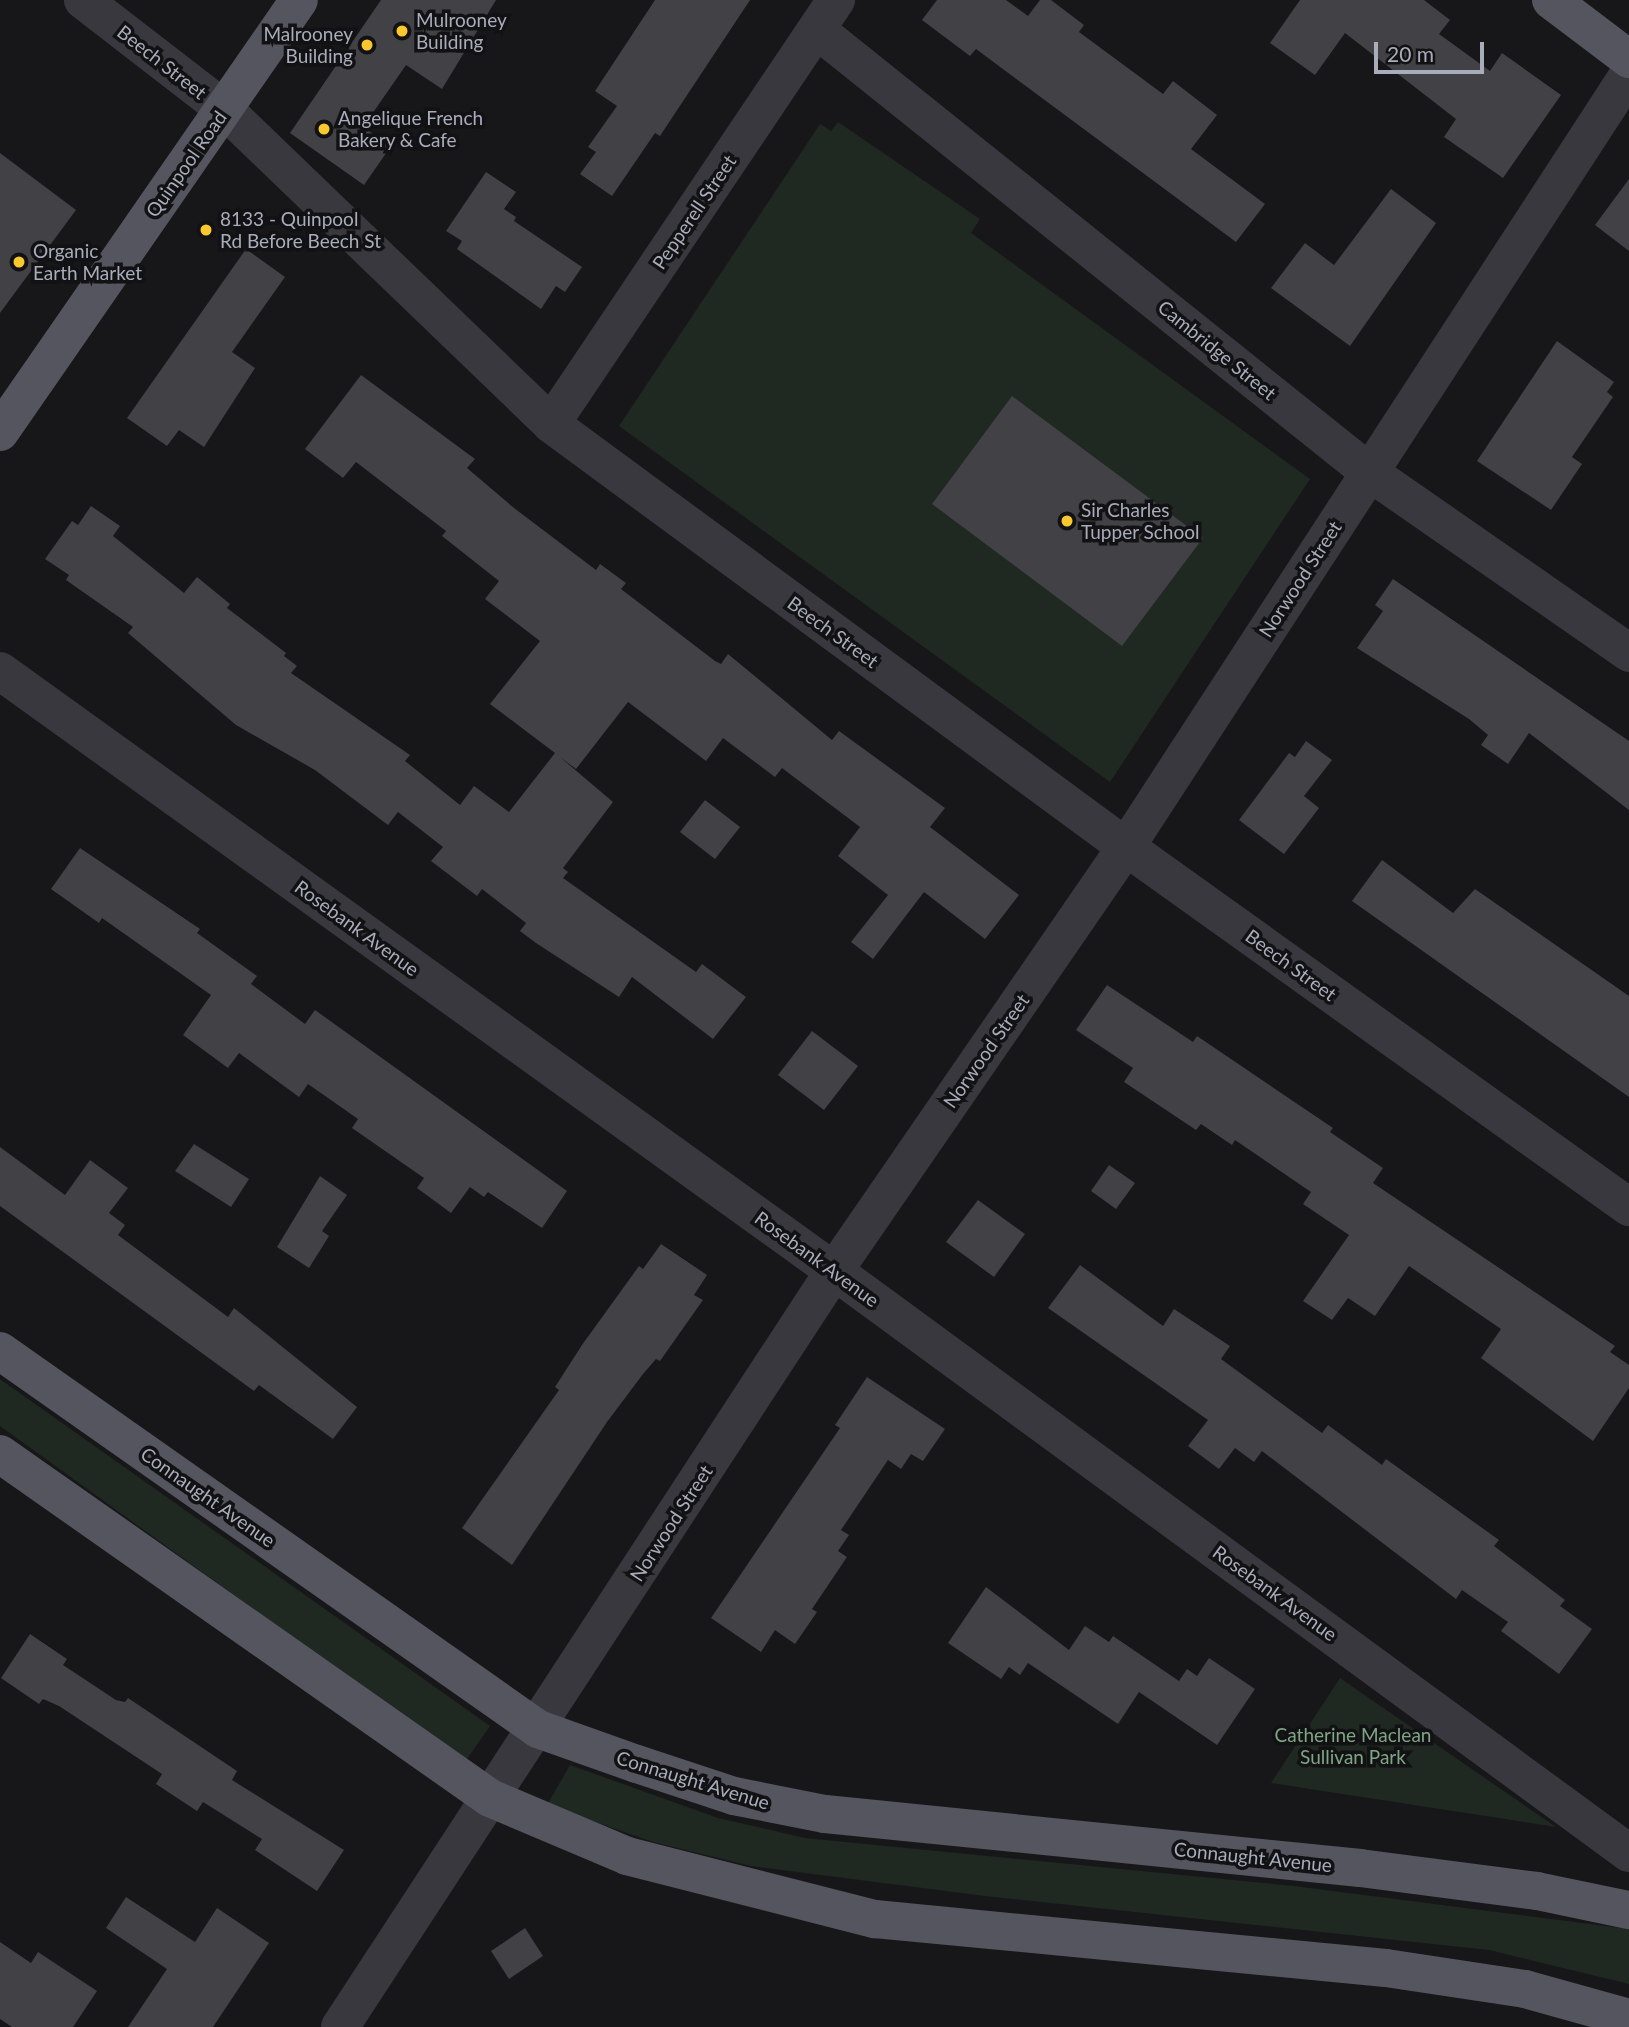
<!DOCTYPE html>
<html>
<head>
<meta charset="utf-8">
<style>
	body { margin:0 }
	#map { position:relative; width:1629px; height:2027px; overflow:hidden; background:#171719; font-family:Lato,sans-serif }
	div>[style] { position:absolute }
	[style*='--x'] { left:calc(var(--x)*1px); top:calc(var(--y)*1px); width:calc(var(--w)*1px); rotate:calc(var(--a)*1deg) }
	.green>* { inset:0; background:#1f2821 }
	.building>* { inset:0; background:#414146 }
	.minor>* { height:38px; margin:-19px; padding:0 19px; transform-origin:19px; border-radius:19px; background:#38383e }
	.major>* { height:38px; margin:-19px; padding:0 19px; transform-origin:19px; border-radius:19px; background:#54555e }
	.dots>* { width:19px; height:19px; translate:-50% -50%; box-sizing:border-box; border:4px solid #121214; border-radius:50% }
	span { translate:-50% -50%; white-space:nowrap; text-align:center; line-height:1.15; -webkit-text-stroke:7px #121214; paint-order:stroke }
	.poi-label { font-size:19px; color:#a9acba }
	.left { translate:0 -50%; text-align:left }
	.right { translate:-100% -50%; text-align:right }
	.street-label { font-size:19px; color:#a9acba }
	.park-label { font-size:19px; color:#7fa585 }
	.scale { position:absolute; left:1374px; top:42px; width:110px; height:32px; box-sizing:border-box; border:4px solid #a9acba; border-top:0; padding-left:9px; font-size:21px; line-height:24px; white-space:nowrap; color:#a9acba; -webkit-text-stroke:5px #121214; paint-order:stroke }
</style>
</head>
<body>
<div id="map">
	<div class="green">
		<i style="clip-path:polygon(838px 122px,980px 219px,971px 233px,1310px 479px,1110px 782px,619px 426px,820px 124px,831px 131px)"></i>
		<i style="clip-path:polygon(0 1379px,490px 1726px,465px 1762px,0 1426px)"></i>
		<i style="clip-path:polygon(1340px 1678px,1556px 1827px,1271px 1783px)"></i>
		<i style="clip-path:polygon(570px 1765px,718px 1818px,805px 1838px,1294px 1886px,1629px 1929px,1629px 1984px,1489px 1950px,985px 1896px,751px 1866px,653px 1842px,547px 1805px)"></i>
	</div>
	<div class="building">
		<i style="clip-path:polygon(381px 0,496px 0,442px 89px,406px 65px,363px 127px,391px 146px,364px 185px,290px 133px)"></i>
		<i style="clip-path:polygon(655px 0,750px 0,660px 136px,655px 133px,612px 196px,580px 174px,596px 152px,588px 147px,617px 106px,595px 91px)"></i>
		<i style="clip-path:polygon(937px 0,1006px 0,1028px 16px,1040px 0,1051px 0,1084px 25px,1079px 32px,1163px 94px,1173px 81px,1217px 115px,1191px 149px,1265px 204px,1236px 242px,976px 49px,970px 56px,922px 20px)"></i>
		<i style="clip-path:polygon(1300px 0,1424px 0,1450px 20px,1439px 34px,1490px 71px,1502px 53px,1561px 95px,1503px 178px,1444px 137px,1456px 119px,1345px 33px,1315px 75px,1270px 43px)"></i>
		<i style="clip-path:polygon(0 153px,76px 210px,0 313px)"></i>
		<i style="clip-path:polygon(486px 172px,516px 192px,504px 209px,516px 217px,514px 221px,582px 267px,565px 292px,556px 286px,541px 309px,457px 249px,462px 241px,446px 231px)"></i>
		<i style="clip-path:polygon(1629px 179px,1629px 251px,1595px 225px)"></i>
		<i style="clip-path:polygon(1391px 189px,1436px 223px,1350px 346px,1271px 288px,1305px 243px,1334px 265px)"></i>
		<i style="clip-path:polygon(246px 249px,285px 277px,232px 352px,255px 368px,204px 447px,179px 430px,167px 446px,127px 418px)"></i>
		<i style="clip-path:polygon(1557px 341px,1614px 382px,1607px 392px,1613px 397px,1572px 457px,1582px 464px,1551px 510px,1477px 461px)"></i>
		<i style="clip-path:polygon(361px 375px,475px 459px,467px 468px,514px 508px,596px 570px,600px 564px,626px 583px,621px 589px,715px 661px,721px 664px,728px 654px,832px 740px,839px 731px,945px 808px,930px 827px,1019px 895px,985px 939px,924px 892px,873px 959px,851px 942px,888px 895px,838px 856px,860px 827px,782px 768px,775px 777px,723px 738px,706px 761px,628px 702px,576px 769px,560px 757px,613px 802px,563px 868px,568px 872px,563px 878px,696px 972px,702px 964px,746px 997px,713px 1039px,632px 977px,619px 997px,536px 943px,520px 931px,526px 923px,482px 889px,477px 896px,431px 861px,443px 847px,398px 812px,388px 825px,315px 770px,236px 725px,128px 633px,133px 627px,66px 580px,69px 575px,45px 559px,72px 521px,78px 525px,91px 506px,120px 526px,113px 536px,184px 593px,197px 577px,230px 604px,227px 608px,286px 653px,284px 656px,297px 666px,291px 673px,410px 755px,405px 761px,460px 805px,474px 786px,509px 812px,555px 753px,490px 704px,540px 641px,485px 599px,499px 581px,442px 536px,446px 531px,356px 462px,343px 478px,305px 449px)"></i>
		<i style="clip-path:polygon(1012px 396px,1203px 538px,1122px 646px,932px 504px)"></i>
		<i style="clip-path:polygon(1393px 579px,1629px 741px,1629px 810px,1529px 733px,1508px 764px,1481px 745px,1488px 735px,1469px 719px,1357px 648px,1383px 611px,1375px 605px)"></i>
		<i style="clip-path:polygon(1306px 741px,1332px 760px,1304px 796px,1319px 808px,1284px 854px,1239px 820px,1289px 753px,1295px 757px)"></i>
		<i style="clip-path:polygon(705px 800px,740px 827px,715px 859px,680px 832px)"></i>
		<i style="clip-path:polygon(80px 848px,200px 929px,197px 933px,257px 976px,251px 984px,305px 1024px,315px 1010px,567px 1191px,542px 1228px,488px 1192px,484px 1197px,470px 1187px,451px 1213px,417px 1188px,424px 1178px,352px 1128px,358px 1119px,308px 1084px,299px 1097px,239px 1053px,228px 1068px,183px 1035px,211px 995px,102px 918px,99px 923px,51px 889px)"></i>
		<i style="clip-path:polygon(1382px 860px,1453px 913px,1475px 889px,1629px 996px,1629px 1097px,1352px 901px)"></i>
		<i style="clip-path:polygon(1107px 985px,1193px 1042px,1197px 1036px,1333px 1128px,1330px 1132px,1383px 1168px,1373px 1183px,1615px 1346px,1610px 1352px,1629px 1365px,1629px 1388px,1593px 1441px,1481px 1358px,1501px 1329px,1409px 1266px,1375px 1316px,1348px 1298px,1332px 1320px,1303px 1301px,1349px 1235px,1303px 1204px,1311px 1192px,1235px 1140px,1232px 1145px,1201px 1124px,1196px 1130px,1124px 1082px,1133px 1068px,1076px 1030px)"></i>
		<i style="clip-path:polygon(812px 1031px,858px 1066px,824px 1110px,778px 1075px)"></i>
		<i style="clip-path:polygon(194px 1144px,249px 1179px,231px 1207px,175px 1171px)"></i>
		<i style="clip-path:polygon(0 1147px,65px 1195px,90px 1160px,128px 1188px,109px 1213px,125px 1225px,118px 1235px,228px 1317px,234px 1308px,357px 1407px,333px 1439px,259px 1385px,254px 1391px,0 1206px)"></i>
		<i style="clip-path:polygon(1109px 1165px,1135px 1183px,1116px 1209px,1091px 1191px)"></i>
		<i style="clip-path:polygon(320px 1176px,347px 1195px,322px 1231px,329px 1236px,309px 1268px,277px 1247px)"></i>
		<i style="clip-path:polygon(978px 1200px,1025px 1234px,994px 1277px,946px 1242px)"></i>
		<i style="clip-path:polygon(661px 1244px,707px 1275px,694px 1295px,703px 1300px,660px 1361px,656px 1359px,643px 1374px,607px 1422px,512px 1565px,462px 1528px,559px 1390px,555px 1387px,582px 1345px,639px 1266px,643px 1269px)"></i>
		<i style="clip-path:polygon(1080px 1265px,1163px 1326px,1174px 1309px,1230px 1346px,1221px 1359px,1322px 1433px,1328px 1425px,1382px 1465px,1386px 1459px,1499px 1540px,1494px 1546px,1565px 1600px,1560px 1606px,1592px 1629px,1559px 1674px,1501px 1631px,1508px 1622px,1462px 1590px,1456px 1599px,1262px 1451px,1254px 1462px,1235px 1448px,1219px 1469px,1188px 1446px,1208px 1420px,1048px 1308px)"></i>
		<i style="clip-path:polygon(867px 1377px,945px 1429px,923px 1461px,911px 1454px,901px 1469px,888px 1460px,841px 1530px,849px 1535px,838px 1551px,847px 1557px,812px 1609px,817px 1612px,795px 1644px,775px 1630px,761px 1652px,711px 1618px,840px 1428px,835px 1425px)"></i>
		<i style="clip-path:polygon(986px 1587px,1069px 1650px,1085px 1626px,1109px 1642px,1113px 1636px,1179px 1681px,1187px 1669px,1197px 1676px,1209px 1658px,1255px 1689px,1217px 1745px,1139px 1692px,1118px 1724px,1028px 1663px,1020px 1675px,1009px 1667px,1001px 1679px,948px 1643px)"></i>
		<i style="clip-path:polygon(30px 1634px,67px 1659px,63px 1665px,116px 1700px,125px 1702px,128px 1698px,237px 1771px,232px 1780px,344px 1850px,317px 1891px,255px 1850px,262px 1839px,203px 1802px,197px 1811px,156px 1784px,162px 1774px,59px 1706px,43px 1699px,39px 1704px,1px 1678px)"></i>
		<i style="clip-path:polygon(126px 1897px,195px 1942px,217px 1908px,269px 1943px,213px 2027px,128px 2027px,167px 1969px,106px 1928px)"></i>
		<i style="clip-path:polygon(525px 1928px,543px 1956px,509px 1979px,491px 1951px)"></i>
		<i style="clip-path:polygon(0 1942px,31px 1963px,38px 1952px,97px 1991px,73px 2027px,12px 2027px,0 2019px)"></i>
	</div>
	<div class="minor">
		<i style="--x:83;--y:0;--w:178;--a:37.7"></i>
		<i style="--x:224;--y:109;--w:454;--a:43.9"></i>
		<i style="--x:551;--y:424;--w:714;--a:36.34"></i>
		<i style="--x:1126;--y:847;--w:619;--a:35.59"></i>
		<i style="--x:817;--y:30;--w:707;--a:38.69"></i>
		<i style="--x:1369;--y:472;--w:317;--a:34.8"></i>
		<i style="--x:551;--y:424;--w:511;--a:-56.09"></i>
		<i style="--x:0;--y:671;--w:1027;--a:35.73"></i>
		<i style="--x:834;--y:1271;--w:985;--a:36.21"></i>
		<i style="--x:340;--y:2027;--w:903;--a:-56.84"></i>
		<i style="--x:834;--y:1271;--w:515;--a:-55.45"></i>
		<i style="--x:1126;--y:847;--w:922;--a:-56.95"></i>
	</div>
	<div class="major">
		<i style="--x:1551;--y:0;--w:98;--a:37.1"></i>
		<i style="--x:0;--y:432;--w:525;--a:-55.31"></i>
		<i style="--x:0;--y:1351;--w:658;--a:35.09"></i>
		<i style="--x:538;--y:1729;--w:105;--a:19.5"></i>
		<i style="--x:637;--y:1764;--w:102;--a:18.3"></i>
		<i style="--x:734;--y:1796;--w:93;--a:11.2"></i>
		<i style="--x:825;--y:1814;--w:538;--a:5.76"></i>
		<i style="--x:1360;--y:1868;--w:178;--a:7.4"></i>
		<i style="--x:1537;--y:1891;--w:94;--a:11.7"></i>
		<i style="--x:0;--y:1454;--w:599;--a:35.07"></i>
		<i style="--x:490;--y:1798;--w:149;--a:22.9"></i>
		<i style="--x:627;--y:1856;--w:256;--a:14.3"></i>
		<i style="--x:875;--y:1919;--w:513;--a:5.48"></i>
		<i style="--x:1386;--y:1968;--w:141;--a:8.6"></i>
		<i style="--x:1525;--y:1989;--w:108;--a:15.6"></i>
	</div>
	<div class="dots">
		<i style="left:402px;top:31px;background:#f9c82f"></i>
		<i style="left:367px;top:45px;background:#f9c82f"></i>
		<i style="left:324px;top:129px;background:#f9c82f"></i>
		<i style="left:206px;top:230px;background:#f9c82f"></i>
		<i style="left:19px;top:262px;background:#f9c82f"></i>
		<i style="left:1067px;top:521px;background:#f9c82f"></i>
	</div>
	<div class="poi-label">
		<span class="left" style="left:416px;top:31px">Mulrooney<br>Building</span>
		<span class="right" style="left:353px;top:45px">Malrooney<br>Building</span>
		<span class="left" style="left:338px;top:129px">Angelique French<br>Bakery &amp; Cafe</span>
		<span class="left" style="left:220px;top:230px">8133 - Quinpool<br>Rd Before Beech St</span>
		<span class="left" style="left:33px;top:262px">Organic<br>Earth Market</span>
		<span class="left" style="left:1081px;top:521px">Sir Charles<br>Tupper School</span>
	</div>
	<div class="street-label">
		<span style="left:162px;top:62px;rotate:38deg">Beech Street</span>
		<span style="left:186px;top:164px;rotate:-55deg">Quinpool Road</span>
		<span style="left:694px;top:212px;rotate:-56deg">Pepperell Street</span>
		<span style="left:1217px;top:350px;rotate:39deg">Cambridge Street</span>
		<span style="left:1300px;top:579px;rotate:-57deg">Norwood Street</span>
		<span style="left:833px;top:632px;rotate:36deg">Beech Street</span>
		<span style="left:357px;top:928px;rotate:36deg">Rosebank Avenue</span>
		<span style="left:1291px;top:965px;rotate:36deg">Beech Street</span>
		<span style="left:986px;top:1051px;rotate:-55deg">Norwood Street</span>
		<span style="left:817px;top:1259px;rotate:36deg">Rosebank Avenue</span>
		<span style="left:208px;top:1497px;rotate:35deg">Connaught Avenue</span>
		<span style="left:671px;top:1523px;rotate:-57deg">Norwood Street</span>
		<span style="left:1275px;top:1593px;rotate:36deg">Rosebank Avenue</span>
		<span style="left:693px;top:1780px;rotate:17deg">Connaught Avenue</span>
		<span style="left:1253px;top:1857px;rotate:6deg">Connaught Avenue</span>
	</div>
	<div class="park-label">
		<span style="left:1353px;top:1746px">Catherine Maclean<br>Sullivan Park</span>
	</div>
	<div class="scale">20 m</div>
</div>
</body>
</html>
